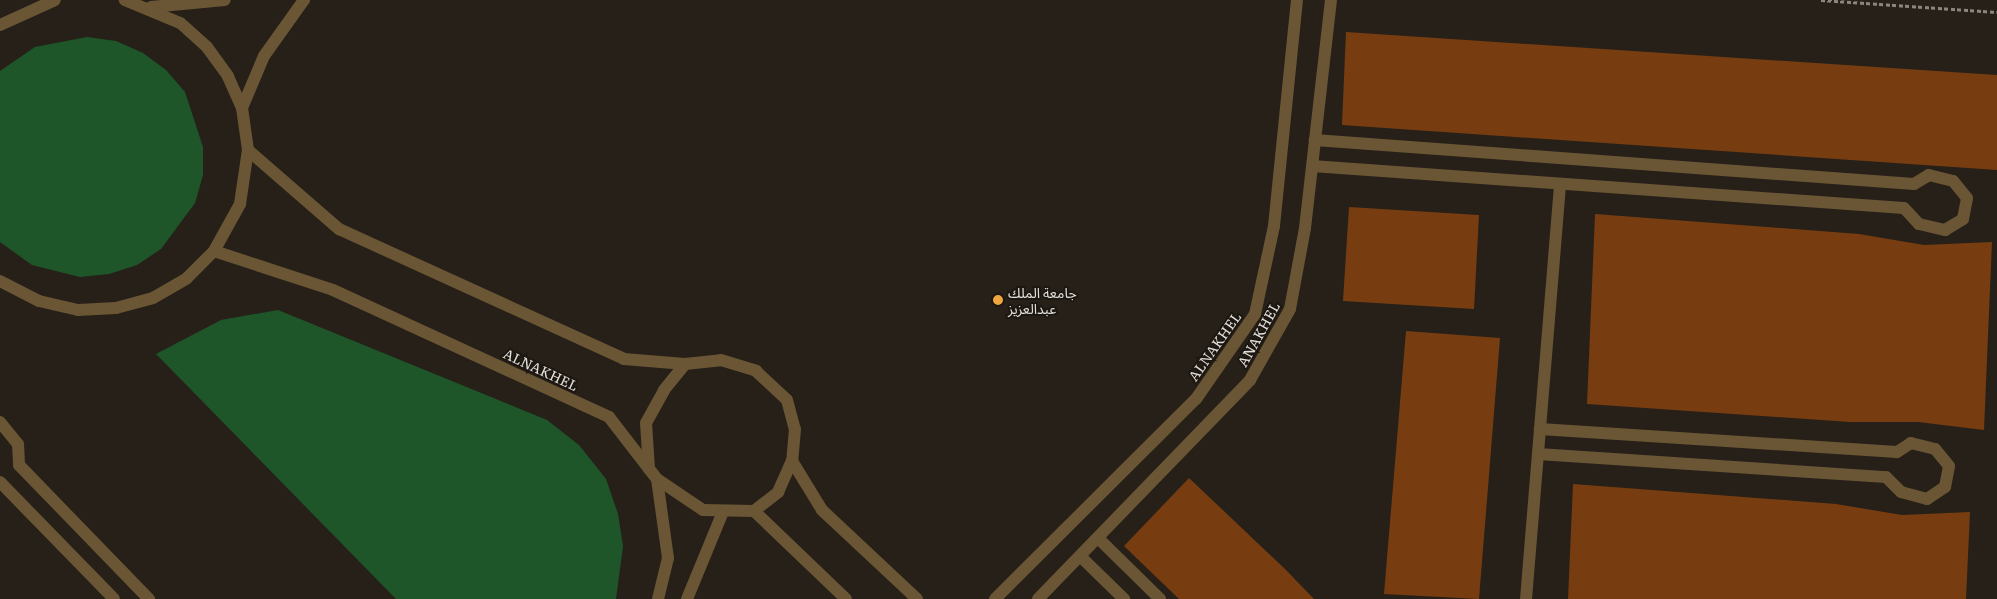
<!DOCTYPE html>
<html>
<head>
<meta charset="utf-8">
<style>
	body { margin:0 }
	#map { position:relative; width:1997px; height:599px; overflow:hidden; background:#262019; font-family:Literata,"Noto Sans Arabic",serif }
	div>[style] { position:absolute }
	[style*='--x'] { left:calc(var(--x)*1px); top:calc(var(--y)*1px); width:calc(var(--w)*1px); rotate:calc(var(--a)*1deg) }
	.green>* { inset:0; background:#1e562a }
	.building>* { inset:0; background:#773d10 }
	.path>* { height:3px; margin-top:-1.5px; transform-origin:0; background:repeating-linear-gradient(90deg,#8a857f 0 4px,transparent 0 6.5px) }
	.street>* { height:12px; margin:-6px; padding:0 6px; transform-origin:6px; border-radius:6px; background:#6a5534 }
	.dots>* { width:14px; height:14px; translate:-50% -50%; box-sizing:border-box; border:2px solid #1c1710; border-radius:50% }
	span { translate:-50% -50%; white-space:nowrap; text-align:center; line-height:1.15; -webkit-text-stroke:4px #1c1710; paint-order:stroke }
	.poi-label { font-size:14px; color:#e3dfda }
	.left { translate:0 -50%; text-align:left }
	.street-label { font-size:14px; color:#e3dfda }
</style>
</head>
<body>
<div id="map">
	<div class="green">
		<i style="clip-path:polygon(87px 37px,116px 41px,143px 53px,166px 70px,185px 92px,203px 147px,203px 175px,195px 203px,161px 249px,137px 265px,109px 274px,80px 277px,32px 265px,0 242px,0 71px,35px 47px)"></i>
		<i style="clip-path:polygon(278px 310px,547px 420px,579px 445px,606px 479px,618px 514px,623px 546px,616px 599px,396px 599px,156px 354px,221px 320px)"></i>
	</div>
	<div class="building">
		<i style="clip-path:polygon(1346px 32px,1997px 75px,1997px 170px,1342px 125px)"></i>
		<i style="clip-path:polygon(1349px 207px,1479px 215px,1474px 309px,1343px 301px)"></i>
		<i style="clip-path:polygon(1595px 214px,1859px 234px,1924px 245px,1992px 242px,1984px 430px,1918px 422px,1850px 422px,1587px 404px)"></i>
		<i style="clip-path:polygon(1406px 331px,1500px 338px,1479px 599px,1384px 594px)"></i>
		<i style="clip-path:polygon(1189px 478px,1285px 569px,1314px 599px,1179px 599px,1124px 546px)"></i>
		<i style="clip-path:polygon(1573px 484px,1836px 504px,1902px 515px,1970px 512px,1966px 599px,1568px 599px)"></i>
	</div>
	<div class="path">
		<i style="--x:1821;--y:0;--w:176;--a:3.9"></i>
	</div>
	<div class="street">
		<i style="--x:151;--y:7;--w:74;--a:-5.4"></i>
		<i style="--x:0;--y:25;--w:60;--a:-24.4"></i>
		<i style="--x:242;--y:108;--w:56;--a:-67.1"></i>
		<i style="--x:264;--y:56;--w:69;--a:-54.5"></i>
		<i style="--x:248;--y:150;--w:121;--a:41"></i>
		<i style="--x:339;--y:229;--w:313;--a:24.5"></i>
		<i style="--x:624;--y:359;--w:61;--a:4.7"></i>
		<i style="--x:685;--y:364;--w:36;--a:-6"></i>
		<i style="--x:721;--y:360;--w:37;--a:17"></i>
		<i style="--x:756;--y:371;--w:42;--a:43.1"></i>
		<i style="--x:787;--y:400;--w:30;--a:75"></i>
		<i style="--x:795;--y:429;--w:32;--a:95"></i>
		<i style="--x:792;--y:461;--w:57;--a:58.5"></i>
		<i style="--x:822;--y:510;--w:130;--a:43.1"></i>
		<i style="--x:1312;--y:166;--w:593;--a:4.06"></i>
		<i style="--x:1904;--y:208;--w:22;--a:47"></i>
		<i style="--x:1919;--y:224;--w:27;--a:13"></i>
		<i style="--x:1945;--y:230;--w:21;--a:-31"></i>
		<i style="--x:1963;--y:219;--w:21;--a:-79"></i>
		<i style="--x:1967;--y:198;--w:22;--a:-129"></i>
		<i style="--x:1953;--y:181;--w:25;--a:-166"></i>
		<i style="--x:1929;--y:175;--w:17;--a:149"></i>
		<i style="--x:1914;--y:184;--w:601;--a:-175.8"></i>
		<i style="--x:214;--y:251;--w:125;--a:18.1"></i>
		<i style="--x:333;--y:290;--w:304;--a:24.7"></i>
		<i style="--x:609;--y:417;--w:78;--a:52.3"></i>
		<i style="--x:657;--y:479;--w:55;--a:34"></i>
		<i style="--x:703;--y:510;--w:51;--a:1.1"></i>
		<i style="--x:754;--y:511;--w:127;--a:43.7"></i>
		<i style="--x:0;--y:281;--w:44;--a:27.1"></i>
		<i style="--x:39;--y:301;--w:40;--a:13"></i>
		<i style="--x:78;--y:310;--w:38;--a:-3"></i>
		<i style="--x:116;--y:308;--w:38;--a:-15"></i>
		<i style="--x:153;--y:298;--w:39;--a:-30"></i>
		<i style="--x:187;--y:278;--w:38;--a:-45"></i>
		<i style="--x:214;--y:251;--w:54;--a:-61"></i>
		<i style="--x:240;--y:204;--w:55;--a:-81.6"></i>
		<i style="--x:248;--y:150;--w:42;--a:-98.1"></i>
		<i style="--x:242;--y:108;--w:35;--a:-114"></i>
		<i style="--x:228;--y:76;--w:36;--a:-126"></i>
		<i style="--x:207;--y:47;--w:36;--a:-138"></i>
		<i style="--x:180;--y:23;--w:60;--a:-157.3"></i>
		<i style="--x:0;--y:422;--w:28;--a:51"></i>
		<i style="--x:18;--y:444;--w:21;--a:87"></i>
		<i style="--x:19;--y:465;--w:187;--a:45.9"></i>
		<i style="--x:1538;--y:454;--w:349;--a:3.8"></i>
		<i style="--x:1886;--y:477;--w:21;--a:45"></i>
		<i style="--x:1901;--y:492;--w:27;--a:15"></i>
		<i style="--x:1927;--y:499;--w:22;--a:-34"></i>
		<i style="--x:1945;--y:487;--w:21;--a:-79"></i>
		<i style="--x:1949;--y:466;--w:22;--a:-129"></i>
		<i style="--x:1935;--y:449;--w:25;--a:-166"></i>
		<i style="--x:1911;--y:443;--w:17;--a:147"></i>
		<i style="--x:1897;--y:452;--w:358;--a:-176.3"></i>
		<i style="--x:649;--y:469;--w:46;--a:-93.7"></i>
		<i style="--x:646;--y:423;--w:38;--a:-61"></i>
		<i style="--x:664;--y:390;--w:33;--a:-51"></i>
		<i style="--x:657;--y:479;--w:80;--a:82.1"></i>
		<i style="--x:668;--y:558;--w:42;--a:103.7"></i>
		<i style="--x:0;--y:482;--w:163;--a:45.7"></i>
		<i style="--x:754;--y:511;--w:31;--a:-38"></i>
		<i style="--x:778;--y:492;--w:34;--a:-66"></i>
		<i style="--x:1098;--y:538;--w:87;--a:44.5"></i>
		<i style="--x:1080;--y:556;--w:62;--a:44.3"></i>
		<i style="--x:687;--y:599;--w:92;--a:-67.6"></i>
		<i style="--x:995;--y:599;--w:284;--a:-44.9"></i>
		<i style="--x:1196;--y:399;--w:103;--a:-55.2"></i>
		<i style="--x:1255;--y:314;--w:90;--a:-77.8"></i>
		<i style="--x:1274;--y:226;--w:227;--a:-84.2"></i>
		<i style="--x:1038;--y:599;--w:305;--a:-45.9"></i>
		<i style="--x:1250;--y:380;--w:81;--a:-60.6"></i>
		<i style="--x:1290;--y:309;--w:82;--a:-79.5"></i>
		<i style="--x:1305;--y:228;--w:229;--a:-83.5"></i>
		<i style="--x:1526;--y:599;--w:416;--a:-85.3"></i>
	</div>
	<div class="dots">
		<i style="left:998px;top:300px;background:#efa73d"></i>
	</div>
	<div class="poi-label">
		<span class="left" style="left:1008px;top:300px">جامعة الملك<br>عبدالعزيز</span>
	</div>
	<div class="street-label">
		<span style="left:1258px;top:334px;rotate:-61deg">ANAKHEL</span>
		<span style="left:1214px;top:346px;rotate:-55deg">ALNAKHEL</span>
		<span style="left:541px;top:369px;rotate:25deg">ALNAKHEL</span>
	</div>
</div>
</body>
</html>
